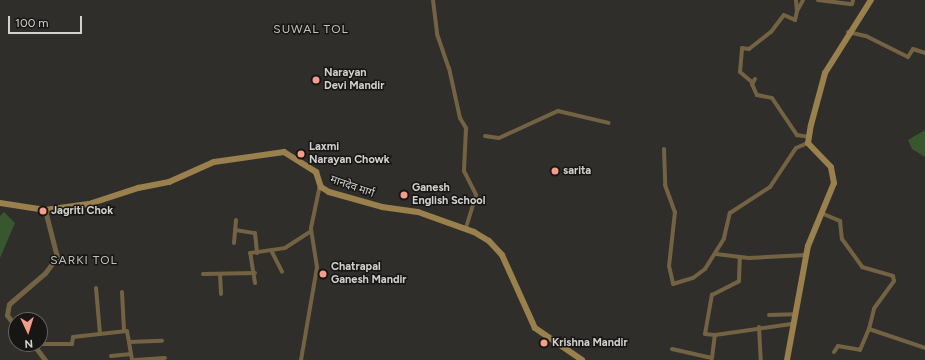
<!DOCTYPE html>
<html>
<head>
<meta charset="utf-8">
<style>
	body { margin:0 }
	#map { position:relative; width:925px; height:360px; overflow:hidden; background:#2f2e2b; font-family:Figtree,"Noto Sans Devanagari",sans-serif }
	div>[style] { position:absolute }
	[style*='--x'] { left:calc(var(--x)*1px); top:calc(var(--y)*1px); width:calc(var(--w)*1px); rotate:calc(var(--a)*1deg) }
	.green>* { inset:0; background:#38572f }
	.minor>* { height:4px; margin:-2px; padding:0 2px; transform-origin:2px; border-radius:2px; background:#736343 }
	.tertiary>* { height:5px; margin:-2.5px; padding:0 2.5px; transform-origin:2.5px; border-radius:2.5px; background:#736343 }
	.secondary>* { height:6px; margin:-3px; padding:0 3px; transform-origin:3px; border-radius:3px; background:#99804c }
	.dots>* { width:11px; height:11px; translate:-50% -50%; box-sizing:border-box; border:2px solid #171615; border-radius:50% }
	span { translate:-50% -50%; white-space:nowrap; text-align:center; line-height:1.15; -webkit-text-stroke:3px #171615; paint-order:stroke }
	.poi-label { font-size:11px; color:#d2d1cf; font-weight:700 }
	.left { translate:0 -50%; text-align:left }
	.street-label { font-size:11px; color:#d2d1cf }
	.neighbourhood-label { font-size:12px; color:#c3c1be; letter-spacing:1px }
	.north { position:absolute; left:8px; top:312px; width:40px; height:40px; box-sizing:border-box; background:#171615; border:1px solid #62615f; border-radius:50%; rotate:176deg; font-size:11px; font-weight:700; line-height:16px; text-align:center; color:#d2d1cf }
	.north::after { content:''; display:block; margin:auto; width:14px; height:18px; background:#f49d8b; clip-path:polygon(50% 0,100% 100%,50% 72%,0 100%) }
	.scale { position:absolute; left:8px; top:16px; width:74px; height:18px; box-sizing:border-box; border:2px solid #d2d1cf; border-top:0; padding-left:5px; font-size:12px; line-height:14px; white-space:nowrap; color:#d2d1cf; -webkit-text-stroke:3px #171615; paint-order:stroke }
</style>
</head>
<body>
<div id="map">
	<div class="green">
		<i style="clip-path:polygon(925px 130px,925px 157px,912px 149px,908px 140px)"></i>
		<i style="clip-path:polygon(4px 212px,15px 223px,0 258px,0 216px)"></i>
	</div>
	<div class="minor">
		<i style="--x:433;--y:0;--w:34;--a:83"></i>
		<i style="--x:437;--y:34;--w:36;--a:71"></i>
		<i style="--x:449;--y:68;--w:51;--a:77.6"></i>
		<i style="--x:460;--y:118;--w:12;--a:59"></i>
		<i style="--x:466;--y:128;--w:43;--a:92.7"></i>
		<i style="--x:464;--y:171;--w:27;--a:63"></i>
		<i style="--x:476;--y:195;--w:34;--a:107"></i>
		<i style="--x:796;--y:0;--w:11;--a:85"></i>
		<i style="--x:797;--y:11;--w:13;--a:-61"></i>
		<i style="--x:818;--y:0;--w:34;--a:7"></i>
		<i style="--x:852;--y:4;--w:4;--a:-76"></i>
		<i style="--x:848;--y:32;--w:18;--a:13"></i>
		<i style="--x:866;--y:36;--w:47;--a:26.6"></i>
		<i style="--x:908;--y:57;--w:9;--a:-58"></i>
		<i style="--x:913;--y:49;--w:13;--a:18"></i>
		<i style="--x:755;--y:79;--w:6;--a:121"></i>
		<i style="--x:752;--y:84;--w:12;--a:66"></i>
		<i style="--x:757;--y:95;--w:15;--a:11"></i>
		<i style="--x:772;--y:98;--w:45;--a:56"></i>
		<i style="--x:797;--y:135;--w:12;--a:9"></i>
		<i style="--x:753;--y:83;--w:17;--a:-140"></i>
		<i style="--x:740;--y:72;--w:24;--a:-85"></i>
		<i style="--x:742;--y:48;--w:7;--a:8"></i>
		<i style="--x:749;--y:49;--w:28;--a:-38"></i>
		<i style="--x:771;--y:32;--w:21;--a:-53"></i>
		<i style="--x:784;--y:15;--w:12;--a:24"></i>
		<i style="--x:795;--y:20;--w:9;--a:-77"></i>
		<i style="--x:485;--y:136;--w:14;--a:8"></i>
		<i style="--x:499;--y:138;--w:65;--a:-24.6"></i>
		<i style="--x:558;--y:111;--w:52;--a:13.2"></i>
		<i style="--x:664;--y:149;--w:36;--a:88"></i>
		<i style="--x:665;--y:185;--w:29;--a:70"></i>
		<i style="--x:675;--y:212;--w:54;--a:96.3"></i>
		<i style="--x:669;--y:266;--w:18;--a:77"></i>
		<i style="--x:673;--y:284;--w:21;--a:-17"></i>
		<i style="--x:693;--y:278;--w:15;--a:-37"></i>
		<i style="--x:705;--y:269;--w:36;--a:-58"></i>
		<i style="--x:724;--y:238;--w:26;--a:-77"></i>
		<i style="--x:730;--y:213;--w:48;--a:-33"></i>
		<i style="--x:770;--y:187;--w:47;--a:-56.3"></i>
		<i style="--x:796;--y:148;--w:13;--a:-23"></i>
		<i style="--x:821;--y:213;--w:21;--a:23"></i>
		<i style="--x:840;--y:221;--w:18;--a:84"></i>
		<i style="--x:842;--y:239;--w:34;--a:54"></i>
		<i style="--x:862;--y:267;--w:32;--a:16"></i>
		<i style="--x:893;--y:276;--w:5;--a:79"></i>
		<i style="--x:894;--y:281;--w:34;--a:126"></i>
		<i style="--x:874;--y:309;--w:21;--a:104"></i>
		<i style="--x:869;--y:329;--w:59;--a:18.7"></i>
		<i style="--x:235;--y:230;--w:20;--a:9"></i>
		<i style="--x:255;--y:233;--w:20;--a:84"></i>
		<i style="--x:234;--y:243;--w:23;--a:-85"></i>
		<i style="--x:272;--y:252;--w:22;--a:63"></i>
		<i style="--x:716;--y:254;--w:33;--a:7"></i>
		<i style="--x:749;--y:258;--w:57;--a:-3"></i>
		<i style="--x:203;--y:274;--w:52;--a:-1.1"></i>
		<i style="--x:220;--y:274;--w:20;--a:87"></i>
		<i style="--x:255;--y:283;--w:30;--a:-99"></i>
		<i style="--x:250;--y:253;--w:35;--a:-8"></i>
		<i style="--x:285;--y:248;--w:31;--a:-33"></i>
		<i style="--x:96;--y:288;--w:46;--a:85"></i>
		<i style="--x:122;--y:292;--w:39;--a:87"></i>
		<i style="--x:769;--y:315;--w:25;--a:-2"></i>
		<i style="--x:759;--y:327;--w:33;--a:87"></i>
		<i style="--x:715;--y:335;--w:77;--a:-8.2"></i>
		<i style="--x:129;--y:342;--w:33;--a:-2"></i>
		<i style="--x:40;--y:344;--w:32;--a:0"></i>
		<i style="--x:72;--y:344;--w:7;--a:-82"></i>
		<i style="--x:73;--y:337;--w:54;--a:-6.3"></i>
		<i style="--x:127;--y:331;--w:29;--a:80"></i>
		<i style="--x:672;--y:349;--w:41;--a:12.7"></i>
		<i style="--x:712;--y:358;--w:23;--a:-83"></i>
		<i style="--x:715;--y:335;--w:10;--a:-174"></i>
		<i style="--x:705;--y:334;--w:40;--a:-80"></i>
		<i style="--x:712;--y:295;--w:30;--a:-27"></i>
		<i style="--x:739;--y:281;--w:23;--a:-88"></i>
		<i style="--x:834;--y:352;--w:7;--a:-56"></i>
		<i style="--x:838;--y:346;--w:22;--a:10"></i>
		<i style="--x:860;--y:350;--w:23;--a:-67"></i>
		<i style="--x:111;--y:356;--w:20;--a:-6"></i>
		<i style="--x:135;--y:360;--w:30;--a:-4"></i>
		<i style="--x:301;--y:360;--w:94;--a:-80.2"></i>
		<i style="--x:317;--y:267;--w:39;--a:-99"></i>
		<i style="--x:311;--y:228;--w:44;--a:-78.2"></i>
	</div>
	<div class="tertiary">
		<i style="--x:16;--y:327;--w:15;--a:-127"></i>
		<i style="--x:7;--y:315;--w:11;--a:-80"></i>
		<i style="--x:9;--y:304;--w:48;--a:-40.7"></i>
		<i style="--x:45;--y:273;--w:20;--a:-53"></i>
		<i style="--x:57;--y:257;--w:49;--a:-104.3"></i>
		<i style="--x:33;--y:344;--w:20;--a:53"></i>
	</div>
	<div class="secondary">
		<i style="--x:0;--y:203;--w:46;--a:8.8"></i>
		<i style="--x:45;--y:210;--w:44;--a:-7.8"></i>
		<i style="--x:89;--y:204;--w:52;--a:-18.1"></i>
		<i style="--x:138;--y:188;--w:32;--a:-11"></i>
		<i style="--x:169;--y:182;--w:49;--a:-24"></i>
		<i style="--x:214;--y:162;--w:71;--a:-8.1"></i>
		<i style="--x:284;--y:152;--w:38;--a:32"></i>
		<i style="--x:316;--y:172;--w:16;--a:72"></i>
		<i style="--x:321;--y:187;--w:9;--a:32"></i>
		<i style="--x:329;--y:192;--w:55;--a:15.8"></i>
		<i style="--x:382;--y:207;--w:36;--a:8"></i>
		<i style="--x:418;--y:212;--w:59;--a:19.7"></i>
		<i style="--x:474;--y:232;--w:17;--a:31"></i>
		<i style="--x:489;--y:241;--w:19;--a:47"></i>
		<i style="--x:502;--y:255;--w:80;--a:65.7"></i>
		<i style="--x:535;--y:328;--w:57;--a:34.2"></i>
		<i style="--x:787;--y:360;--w:116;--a:-79.6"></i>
		<i style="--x:808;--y:246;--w:68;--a:-67.6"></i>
		<i style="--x:834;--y:183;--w:16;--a:-101"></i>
		<i style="--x:831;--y:167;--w:33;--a:-134"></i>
		<i style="--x:808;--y:143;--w:18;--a:-81"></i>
		<i style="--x:811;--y:125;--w:54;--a:-74.9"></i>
		<i style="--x:825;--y:73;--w:86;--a:-57.8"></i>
	</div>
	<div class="dots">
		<i style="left:316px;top:80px;background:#f49d8b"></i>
		<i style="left:301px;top:154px;background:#f49d8b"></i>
		<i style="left:555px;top:171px;background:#f49d8b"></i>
		<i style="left:404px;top:195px;background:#f49d8b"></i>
		<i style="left:43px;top:211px;background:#f49d8b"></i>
		<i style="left:323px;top:274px;background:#f49d8b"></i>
		<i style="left:544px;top:343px;background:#f49d8b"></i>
	</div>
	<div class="poi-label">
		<span class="left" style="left:324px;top:80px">Narayan<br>Devi Mandir</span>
		<span class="left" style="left:309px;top:154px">Laxmi<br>Narayan Chowk</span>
		<span class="left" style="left:563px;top:171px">sarita</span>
		<span class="left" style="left:412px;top:195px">Ganesh<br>English School</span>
		<span class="left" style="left:51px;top:211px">Jagriti Chok</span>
		<span class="left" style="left:331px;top:274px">Chatrapal<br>Ganesh Mandir</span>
		<span class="left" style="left:552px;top:343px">Krishna Mandir</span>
	</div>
	<div class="street-label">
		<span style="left:352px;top:187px;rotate:19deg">मानदेव मार्ग</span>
	</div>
	<div class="neighbourhood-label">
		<span style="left:311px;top:30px">SUWAL TOL</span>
		<span style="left:84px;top:261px">SARKI TOL</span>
	</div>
	<div class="north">N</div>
	<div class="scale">100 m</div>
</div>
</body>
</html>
